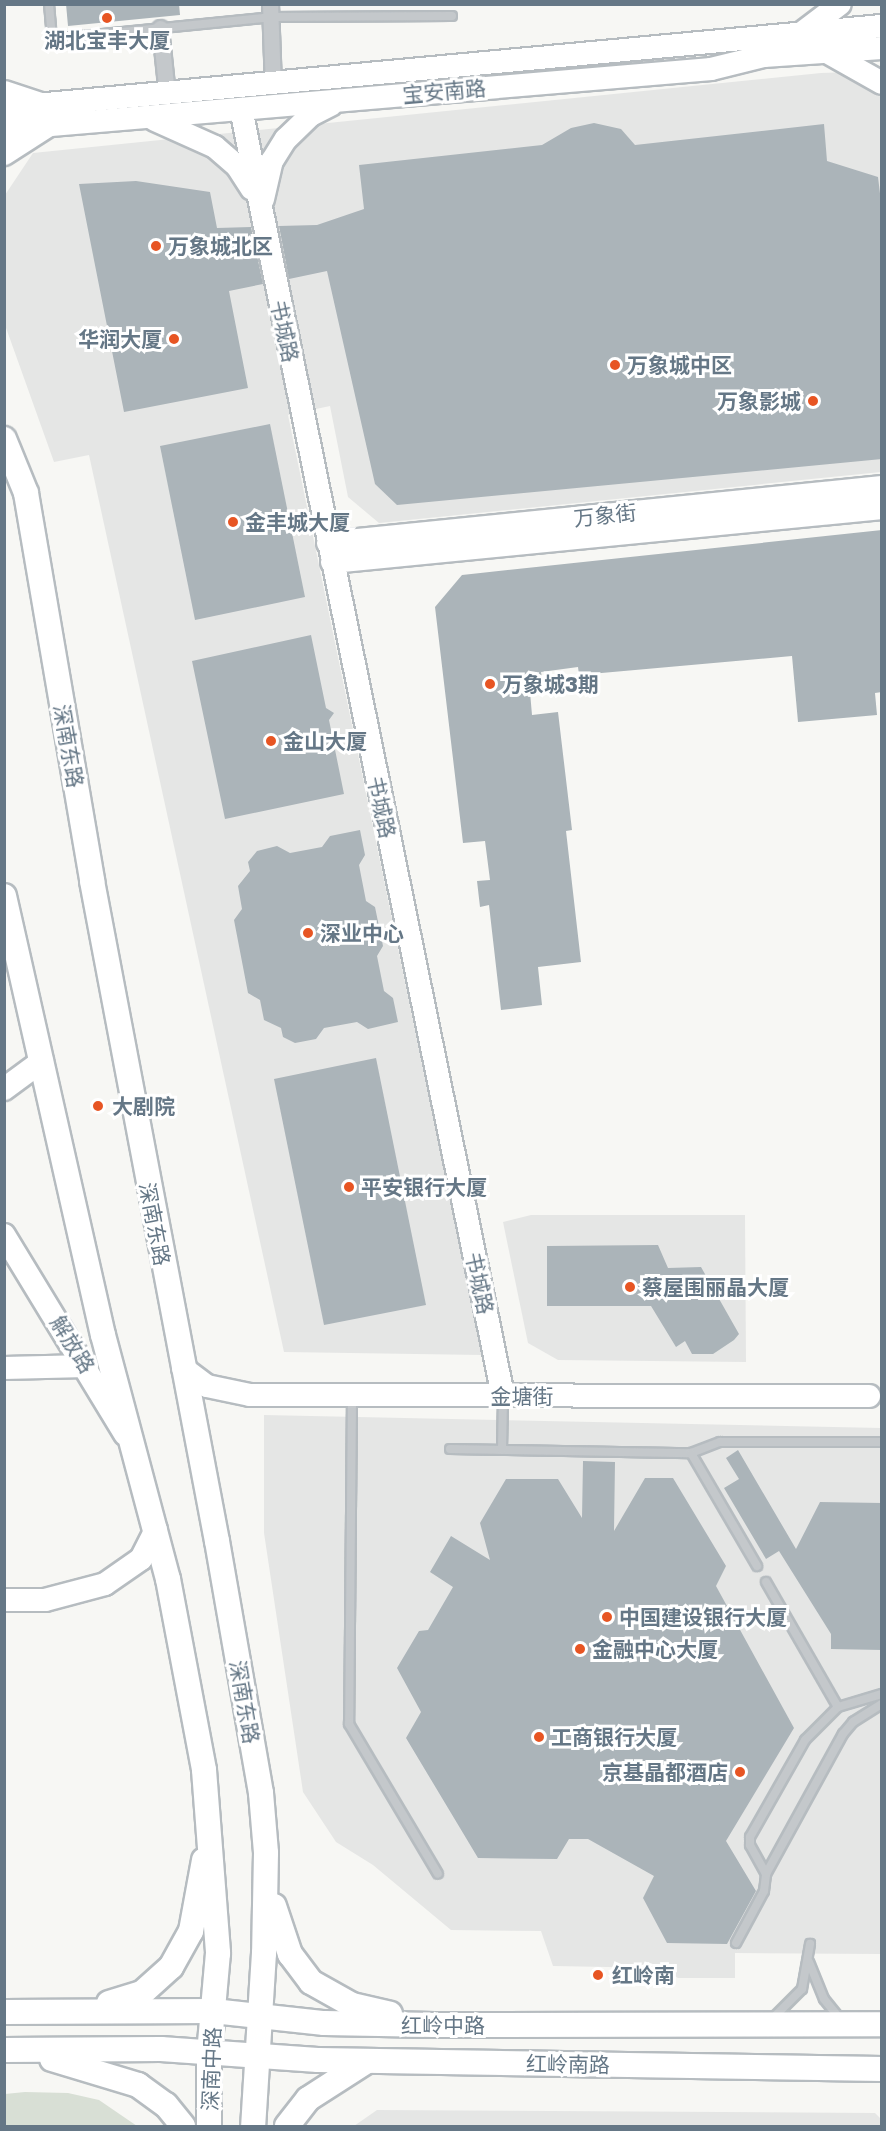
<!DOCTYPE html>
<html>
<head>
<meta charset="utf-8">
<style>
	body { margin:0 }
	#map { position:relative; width:886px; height:2131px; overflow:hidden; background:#f7f7f4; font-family:"Golos Text","Noto Sans SC",sans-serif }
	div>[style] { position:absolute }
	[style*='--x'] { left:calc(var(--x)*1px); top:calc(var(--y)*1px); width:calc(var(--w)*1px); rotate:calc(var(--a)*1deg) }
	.built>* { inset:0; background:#e5e6e5 }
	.green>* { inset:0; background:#d8dfd5 }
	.building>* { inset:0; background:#abb4b9 }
	.roads { filter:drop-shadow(2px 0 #b6bcc0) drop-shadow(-2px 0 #b6bcc0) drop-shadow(0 2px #b6bcc0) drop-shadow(0 -2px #b6bcc0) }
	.lane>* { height:8px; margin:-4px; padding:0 4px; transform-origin:4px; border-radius:4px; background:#c4c8cb }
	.street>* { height:15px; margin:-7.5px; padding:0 7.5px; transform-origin:7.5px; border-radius:7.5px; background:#c4c8cb }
	.secondary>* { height:22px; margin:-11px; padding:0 11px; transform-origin:11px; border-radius:11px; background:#fff }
	.primary>* { height:24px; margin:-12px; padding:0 12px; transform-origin:12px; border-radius:12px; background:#fff }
	.dots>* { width:16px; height:16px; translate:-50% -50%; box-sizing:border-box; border:3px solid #fff; border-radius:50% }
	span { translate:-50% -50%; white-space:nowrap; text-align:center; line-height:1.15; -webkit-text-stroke:6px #fff; paint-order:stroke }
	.poi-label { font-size:21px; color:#657786; font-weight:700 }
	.left { translate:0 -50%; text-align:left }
	.right { translate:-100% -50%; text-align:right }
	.street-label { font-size:21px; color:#657786 }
	.frame { position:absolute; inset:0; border:6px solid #657786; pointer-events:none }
</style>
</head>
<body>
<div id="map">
	<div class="built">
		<i style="clip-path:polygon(881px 71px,881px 472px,379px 523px,348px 497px,330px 406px,288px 415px,482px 1355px,284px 1352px,89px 455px,54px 462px,5px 325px,5px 195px,33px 153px,821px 73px)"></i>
		<i style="clip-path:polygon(531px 1215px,745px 1215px,746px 1362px,558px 1360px,528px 1343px,503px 1222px)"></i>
		<i style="clip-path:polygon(264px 1415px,881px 1428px,881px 1954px,735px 1953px,735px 1978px,678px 1978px,662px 1968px,553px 1966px,541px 1931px,451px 1930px,373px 1865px,336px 1842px,303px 1792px,264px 1533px)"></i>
		<i style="clip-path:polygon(377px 2110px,875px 2113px,881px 2119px,882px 2126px,354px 2126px)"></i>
	</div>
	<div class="green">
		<i style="clip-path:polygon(25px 2092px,68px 2093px,99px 2100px,137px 2126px,5px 2126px,5px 2094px)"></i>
	</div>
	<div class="building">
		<i style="clip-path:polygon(66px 4px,179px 4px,180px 15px,68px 26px)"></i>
		<i style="clip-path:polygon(594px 123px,621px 129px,635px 145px,824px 124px,827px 161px,878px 177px,882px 210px,882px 459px,397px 505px,375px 484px,327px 271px,289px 279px,279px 226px,317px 225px,364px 209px,359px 165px,542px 145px,571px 128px)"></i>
		<i style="clip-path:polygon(136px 181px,210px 192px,217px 228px,251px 227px,263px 284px,229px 291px,248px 388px,124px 412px,79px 184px)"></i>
		<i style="clip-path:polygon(270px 424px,305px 597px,195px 620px,160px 446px)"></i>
		<i style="clip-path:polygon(882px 530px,882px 692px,875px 693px,877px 715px,798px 722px,792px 656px,579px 675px,578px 667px,541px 672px,542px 678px,530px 692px,532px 715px,558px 712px,572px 830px,566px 831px,581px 962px,538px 967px,542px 1005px,501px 1010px,489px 905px,480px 907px,477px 881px,490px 880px,485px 841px,463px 843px,435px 607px,462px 575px)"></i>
		<i style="clip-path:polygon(311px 635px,326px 708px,334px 713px,329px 720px,344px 794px,225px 819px,192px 661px)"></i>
		<i style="clip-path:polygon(360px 830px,365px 855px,359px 865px,366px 901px,375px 907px,383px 946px,377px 956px,384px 991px,393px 998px,398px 1022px,368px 1029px,357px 1022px,324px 1028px,316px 1039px,295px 1043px,283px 1037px,281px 1028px,264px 1020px,260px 1000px,248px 993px,234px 920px,242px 909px,238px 886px,250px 871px,248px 862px,257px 851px,277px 846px,290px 853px,322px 847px,330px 836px)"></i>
		<i style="clip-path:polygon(376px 1058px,426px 1305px,324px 1325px,274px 1079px)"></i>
		<i style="clip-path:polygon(658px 1245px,668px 1268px,701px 1267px,739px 1334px,734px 1340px,713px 1354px,692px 1354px,685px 1341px,676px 1347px,651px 1306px,547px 1306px,547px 1246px)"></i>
		<i style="clip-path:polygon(738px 1450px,796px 1549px,820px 1502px,882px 1503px,882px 1650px,831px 1649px,831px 1634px,779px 1551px,766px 1559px,724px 1488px,739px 1479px,726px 1458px)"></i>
		<i style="clip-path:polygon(583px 1461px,615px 1462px,614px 1531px,645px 1478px,673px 1478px,726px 1566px,716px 1586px,794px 1728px,726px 1841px,756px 1891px,727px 1944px,667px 1943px,643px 1898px,654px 1876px,588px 1839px,569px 1839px,557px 1859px,478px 1858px,406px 1738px,421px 1712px,397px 1668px,419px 1631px,428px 1630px,453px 1587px,430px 1572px,451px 1536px,490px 1560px,480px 1523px,506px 1479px,558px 1479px,582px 1518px)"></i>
	</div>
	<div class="roads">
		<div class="lane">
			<i style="--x:49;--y:4;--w:35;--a:85"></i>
			<i style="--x:52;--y:39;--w:220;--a:-5.7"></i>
			<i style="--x:271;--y:17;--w:181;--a:-0.3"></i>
			<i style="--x:352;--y:1397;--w:327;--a:90.5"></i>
			<i style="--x:349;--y:1724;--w:174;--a:59.3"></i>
			<i style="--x:450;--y:1449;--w:241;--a:1"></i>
			<i style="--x:691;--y:1453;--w:31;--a:-21"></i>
			<i style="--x:720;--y:1442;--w:160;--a:0"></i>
			<i style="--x:502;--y:1450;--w:53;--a:-88.9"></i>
			<i style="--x:691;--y:1453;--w:131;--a:59.7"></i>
			<i style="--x:766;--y:1582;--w:144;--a:60.1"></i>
			<i style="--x:766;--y:1874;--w:33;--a:-119"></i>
			<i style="--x:750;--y:1845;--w:8;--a:-90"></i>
			<i style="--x:750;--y:1837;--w:112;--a:-60.4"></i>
			<i style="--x:805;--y:1740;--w:47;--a:-45"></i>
			<i style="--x:838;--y:1707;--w:46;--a:-16.5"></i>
			<i style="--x:736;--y:1943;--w:59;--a:-61.7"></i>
			<i style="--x:764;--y:1891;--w:17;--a:-83"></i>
			<i style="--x:766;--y:1874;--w:160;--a:-61.2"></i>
			<i style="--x:843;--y:1734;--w:16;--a:-50"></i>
			<i style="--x:853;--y:1722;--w:34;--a:-32"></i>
			<i style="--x:809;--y:1962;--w:40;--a:68"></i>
			<i style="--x:824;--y:1999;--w:26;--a:51"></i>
			<i style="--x:773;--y:2018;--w:41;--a:-45"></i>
			<i style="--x:802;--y:1989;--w:46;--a:-79.9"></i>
		</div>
		<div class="street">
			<i style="--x:270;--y:4;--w:81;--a:87.9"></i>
			<i style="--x:160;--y:28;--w:67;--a:84"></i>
		</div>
		<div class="secondary">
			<i style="--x:803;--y:32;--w:46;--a:-37.1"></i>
			<i style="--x:825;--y:51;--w:65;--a:29.3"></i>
			<i style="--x:4;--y:108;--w:882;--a:-5.34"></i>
			<i style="--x:241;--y:109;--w:1313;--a:78.49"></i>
			<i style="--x:155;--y:120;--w:66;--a:24.2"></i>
			<i style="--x:215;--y:147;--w:29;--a:41"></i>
			<i style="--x:237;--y:166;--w:27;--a:57"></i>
			<i style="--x:4;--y:129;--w:710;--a:-4.85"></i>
			<i style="--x:711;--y:69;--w:55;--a:-13.8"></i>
			<i style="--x:764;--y:56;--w:118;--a:-3.9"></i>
			<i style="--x:263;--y:199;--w:39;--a:-77"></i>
			<i style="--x:272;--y:161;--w:26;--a:-58"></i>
			<i style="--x:286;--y:139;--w:35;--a:-44"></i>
			<i style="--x:311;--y:115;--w:22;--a:-27"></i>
			<i style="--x:328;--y:543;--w:557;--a:-5.77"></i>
			<i style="--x:332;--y:562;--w:553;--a:-5.61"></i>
			<i style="--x:4;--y:1089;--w:47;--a:-36.4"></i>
			<i style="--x:4;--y:1235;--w:233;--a:58.7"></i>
			<i style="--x:4;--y:1368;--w:83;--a:-1.4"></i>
			<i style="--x:183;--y:1368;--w:30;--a:37"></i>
			<i style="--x:207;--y:1386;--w:44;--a:11.8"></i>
			<i style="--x:250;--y:1395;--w:619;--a:0.09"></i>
			<i style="--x:4;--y:1600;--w:41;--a:0"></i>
			<i style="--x:45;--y:1600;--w:62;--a:-14.9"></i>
			<i style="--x:105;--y:1584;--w:44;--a:-34.8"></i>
			<i style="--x:141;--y:1559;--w:33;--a:-63"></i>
		</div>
		<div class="primary">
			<i style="--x:4;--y:93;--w:39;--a:18"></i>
			<i style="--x:4;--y:153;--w:50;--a:-32.7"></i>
			<i style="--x:4;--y:439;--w:58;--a:67.8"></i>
			<i style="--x:26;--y:493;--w:394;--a:80.3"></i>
			<i style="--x:92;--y:881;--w:672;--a:79.28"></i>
			<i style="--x:217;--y:1541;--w:256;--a:80.1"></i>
			<i style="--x:261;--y:1793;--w:60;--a:85.2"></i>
			<i style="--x:266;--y:1853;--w:100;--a:91.1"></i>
			<i style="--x:264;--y:1953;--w:173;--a:93.6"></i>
			<i style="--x:4;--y:896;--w:450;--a:77.3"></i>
			<i style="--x:103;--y:1335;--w:253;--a:75.1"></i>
			<i style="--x:168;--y:1579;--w:194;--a:79.3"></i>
			<i style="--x:204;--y:1770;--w:184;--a:85.6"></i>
			<i style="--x:218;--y:1953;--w:101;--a:95.1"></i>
			<i style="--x:209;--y:2054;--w:72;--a:90"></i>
			<i style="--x:274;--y:1906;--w:51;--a:71.6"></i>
			<i style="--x:290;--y:1954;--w:35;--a:53"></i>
			<i style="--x:311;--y:1982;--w:47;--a:29.3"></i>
			<i style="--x:352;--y:2005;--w:39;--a:13"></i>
			<i style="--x:109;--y:2003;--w:34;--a:-17"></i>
			<i style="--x:142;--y:1993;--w:39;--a:-42"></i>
			<i style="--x:171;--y:1967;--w:41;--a:-60.9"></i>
			<i style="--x:191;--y:1931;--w:72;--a:-79.6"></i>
			<i style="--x:4;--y:2012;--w:209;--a:-0.3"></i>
			<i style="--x:213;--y:2011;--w:112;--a:6.2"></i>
			<i style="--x:324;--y:2023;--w:110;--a:1"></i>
			<i style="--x:434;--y:2025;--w:448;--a:-0.1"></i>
			<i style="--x:4;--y:2050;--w:157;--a:-0.4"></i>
			<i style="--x:161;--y:2049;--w:157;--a:4"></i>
			<i style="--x:318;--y:2060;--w:564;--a:0.91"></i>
			<i style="--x:52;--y:2059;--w:90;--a:16.8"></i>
			<i style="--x:138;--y:2085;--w:34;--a:36"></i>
			<i style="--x:166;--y:2105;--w:27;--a:51"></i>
			<i style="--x:287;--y:2126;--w:34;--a:-52"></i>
			<i style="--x:308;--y:2099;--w:70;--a:-32.8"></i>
		</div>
	</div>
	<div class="dots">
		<i style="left:107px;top:18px;background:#e75523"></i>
		<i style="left:156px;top:246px;background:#e75523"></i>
		<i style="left:174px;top:339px;background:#e75523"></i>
		<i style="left:615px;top:365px;background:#e75523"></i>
		<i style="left:813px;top:401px;background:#e75523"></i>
		<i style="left:233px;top:522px;background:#e75523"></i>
		<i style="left:490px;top:684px;background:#e75523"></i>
		<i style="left:271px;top:741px;background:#e75523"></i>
		<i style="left:308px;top:933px;background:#e75523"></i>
		<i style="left:98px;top:1106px;background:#e75523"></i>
		<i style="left:349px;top:1187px;background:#e75523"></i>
		<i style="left:630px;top:1287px;background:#e75523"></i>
		<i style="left:607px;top:1617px;background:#e75523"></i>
		<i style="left:580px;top:1649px;background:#e75523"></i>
		<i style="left:539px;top:1737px;background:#e75523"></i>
		<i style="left:740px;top:1772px;background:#e75523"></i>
		<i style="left:598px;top:1975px;background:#e75523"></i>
	</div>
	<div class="poi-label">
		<span style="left:107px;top:40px">湖北宝丰大厦</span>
		<span class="left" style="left:168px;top:246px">万象城北区</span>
		<span class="right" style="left:162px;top:339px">华润大厦</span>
		<span class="left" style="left:627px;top:365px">万象城中区</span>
		<span class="right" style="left:801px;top:401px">万象影城</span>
		<span class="left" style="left:245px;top:522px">金丰城大厦</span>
		<span class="left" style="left:502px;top:684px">万象城3期</span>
		<span class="left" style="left:283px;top:741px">金山大厦</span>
		<span class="left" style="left:320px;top:933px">深业中心</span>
		<span class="left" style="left:112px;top:1106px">大剧院</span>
		<span class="left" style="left:361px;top:1187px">平安银行大厦</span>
		<span class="left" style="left:642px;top:1287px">蔡屋围丽晶大厦</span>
		<span class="left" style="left:619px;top:1617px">中国建设银行大厦</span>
		<span class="left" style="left:592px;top:1649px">金融中心大厦</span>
		<span class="left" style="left:551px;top:1737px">工商银行大厦</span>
		<span class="right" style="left:728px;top:1772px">京基晶都酒店</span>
		<span class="left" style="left:612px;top:1975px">红岭南</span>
	</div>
	<div class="street-label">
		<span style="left:444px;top:91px;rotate:-5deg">宝安南路</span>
		<span style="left:285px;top:331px;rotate:78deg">书城路</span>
		<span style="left:605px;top:515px;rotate:-6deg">万象街</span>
		<span style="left:69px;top:746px;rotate:80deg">深南东路</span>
		<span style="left:382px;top:807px;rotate:78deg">书城路</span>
		<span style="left:155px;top:1224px;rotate:79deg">深南东路</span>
		<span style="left:480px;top:1283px;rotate:78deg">书城路</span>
		<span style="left:73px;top:1344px;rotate:58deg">解放路</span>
		<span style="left:522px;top:1396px">金塘街</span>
		<span style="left:245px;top:1702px;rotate:80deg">深南东路</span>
		<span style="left:443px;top:2025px">红岭中路</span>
		<span style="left:568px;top:2064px;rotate:1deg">红岭南路</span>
		<span style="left:211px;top:2069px;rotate:-88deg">深南中路</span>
	</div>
	<div class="frame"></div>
</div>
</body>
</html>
